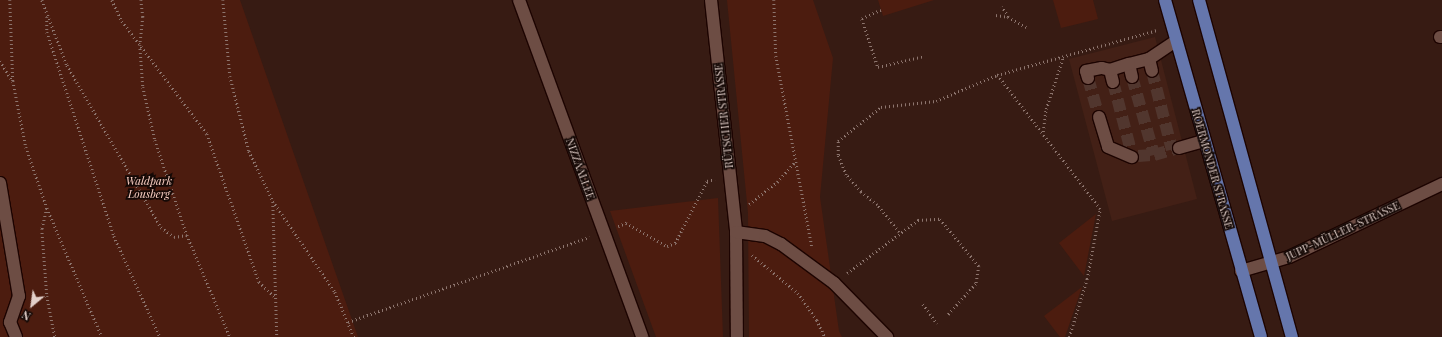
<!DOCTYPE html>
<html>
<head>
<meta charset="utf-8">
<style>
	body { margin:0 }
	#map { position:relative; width:1442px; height:337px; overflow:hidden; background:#371b13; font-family:"Playfair Display",serif }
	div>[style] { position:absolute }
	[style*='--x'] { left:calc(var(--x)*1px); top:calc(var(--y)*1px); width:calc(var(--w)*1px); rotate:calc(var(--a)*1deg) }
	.built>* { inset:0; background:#432016 }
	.green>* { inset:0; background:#4c1c0f }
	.minor-tunnel>* { height:12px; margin-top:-6px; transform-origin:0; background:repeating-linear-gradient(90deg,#51362e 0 12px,transparent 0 18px) }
	.path>* { height:2.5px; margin-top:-1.25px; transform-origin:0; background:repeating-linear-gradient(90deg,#8d756e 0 1px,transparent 0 4px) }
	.roads { filter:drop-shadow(1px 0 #1d0401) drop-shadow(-1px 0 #1d0401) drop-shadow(0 1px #1d0401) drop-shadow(0 -1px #1d0401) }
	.minor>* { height:12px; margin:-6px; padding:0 6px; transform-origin:6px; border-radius:6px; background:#6d4d44 }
	.major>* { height:12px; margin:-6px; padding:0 6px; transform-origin:6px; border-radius:6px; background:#6576ac }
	span { translate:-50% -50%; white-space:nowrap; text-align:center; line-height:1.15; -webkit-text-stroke:3.5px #150906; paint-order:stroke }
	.street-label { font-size:11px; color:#e3d0ca }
	.park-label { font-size:11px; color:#fcd0c4; font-style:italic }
	.north { position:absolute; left:12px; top:285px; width:40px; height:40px; -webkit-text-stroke:3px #150906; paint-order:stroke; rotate:209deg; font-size:11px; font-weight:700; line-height:16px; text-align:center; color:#e3d0ca }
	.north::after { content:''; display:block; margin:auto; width:14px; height:18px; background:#e3d0ca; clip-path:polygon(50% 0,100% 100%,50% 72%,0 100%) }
</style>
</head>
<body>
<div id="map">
	<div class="built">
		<i style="clip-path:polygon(1155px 37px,1197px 199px,1112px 221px,1069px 59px)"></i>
	</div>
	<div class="green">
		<i style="clip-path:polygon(0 0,240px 0,358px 337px,0 337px)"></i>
		<i style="clip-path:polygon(727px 0,813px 0,833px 58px,820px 197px,839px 331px,842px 337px,749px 337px,748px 213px)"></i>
		<i style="clip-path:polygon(878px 0,934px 0,883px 16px)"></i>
		<i style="clip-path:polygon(1053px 0,1093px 0,1098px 19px,1061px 28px)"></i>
		<i style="clip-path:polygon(718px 198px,723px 337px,656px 337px,610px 211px)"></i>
		<i style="clip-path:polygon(1096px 214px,1084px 276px,1059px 243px)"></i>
		<i style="clip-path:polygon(1082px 287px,1065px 337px,1060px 337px,1044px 316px)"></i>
	</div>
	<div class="minor-tunnel">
		<i style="--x:1152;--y:71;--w:81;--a:75.8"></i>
		<i style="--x:1132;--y:77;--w:81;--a:74.2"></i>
		<i style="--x:1154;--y:155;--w:26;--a:-16"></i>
		<i style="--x:1088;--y:78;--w:41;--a:74.2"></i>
		<i style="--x:1113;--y:82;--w:71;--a:75.4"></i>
		<i style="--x:1138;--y:156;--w:16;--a:-4"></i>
	</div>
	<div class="path">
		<i style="--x:10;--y:0;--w:81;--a:87.9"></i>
		<i style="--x:13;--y:81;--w:67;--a:78.9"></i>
		<i style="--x:26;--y:147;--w:65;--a:71"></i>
		<i style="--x:47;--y:208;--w:140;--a:66.9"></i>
		<i style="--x:42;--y:0;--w:70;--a:69"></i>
		<i style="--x:67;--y:65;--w:187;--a:59.9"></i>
		<i style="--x:161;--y:227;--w:16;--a:38"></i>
		<i style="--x:174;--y:237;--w:13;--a:-9"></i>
		<i style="--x:112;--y:0;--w:23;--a:65"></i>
		<i style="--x:122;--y:21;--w:141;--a:53"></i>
		<i style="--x:207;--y:134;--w:157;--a:70.6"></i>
		<i style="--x:259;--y:282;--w:23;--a:43"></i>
		<i style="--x:141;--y:0;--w:17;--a:83"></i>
		<i style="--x:143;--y:17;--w:28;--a:96"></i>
		<i style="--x:140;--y:45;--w:42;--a:85.9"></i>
		<i style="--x:143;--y:87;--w:54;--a:77.2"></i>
		<i style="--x:155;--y:140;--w:100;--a:71.4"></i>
		<i style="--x:187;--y:235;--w:111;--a:67.1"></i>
		<i style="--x:223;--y:0;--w:76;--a:84.7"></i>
		<i style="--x:230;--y:76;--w:77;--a:75.8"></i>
		<i style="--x:249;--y:151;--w:55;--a:64.4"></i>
		<i style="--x:273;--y:201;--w:110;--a:55.7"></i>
		<i style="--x:335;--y:292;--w:49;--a:67.1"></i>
		<i style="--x:774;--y:0;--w:56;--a:88"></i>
		<i style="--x:776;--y:56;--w:193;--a:79.3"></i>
		<i style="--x:881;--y:10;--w:21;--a:155"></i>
		<i style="--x:862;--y:19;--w:51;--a:71.6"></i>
		<i style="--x:878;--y:67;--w:47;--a:-13.4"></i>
		<i style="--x:996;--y:15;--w:12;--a:9"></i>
		<i style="--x:1008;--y:17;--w:12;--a:-121"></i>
		<i style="--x:47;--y:17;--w:15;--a:90"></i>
		<i style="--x:47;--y:32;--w:215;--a:71.8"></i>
		<i style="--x:114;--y:236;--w:111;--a:65.5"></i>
		<i style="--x:1008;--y:17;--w:21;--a:29"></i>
		<i style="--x:0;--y:61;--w:22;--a:58"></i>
		<i style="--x:1043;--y:132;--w:23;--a:-83"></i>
		<i style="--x:1046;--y:109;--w:54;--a:-71.6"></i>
		<i style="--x:273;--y:202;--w:135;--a:88.3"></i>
		<i style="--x:749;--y:204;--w:36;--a:-38"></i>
		<i style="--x:777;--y:182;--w:27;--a:-48"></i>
		<i style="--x:47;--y:208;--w:22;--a:103"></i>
		<i style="--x:42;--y:229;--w:67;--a:85.7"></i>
		<i style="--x:47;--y:296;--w:42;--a:79"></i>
		<i style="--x:618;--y:226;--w:9;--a:-21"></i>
		<i style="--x:626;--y:223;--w:47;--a:29.3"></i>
		<i style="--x:667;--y:246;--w:9;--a:-21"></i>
		<i style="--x:675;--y:243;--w:70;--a:-62.7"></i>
		<i style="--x:707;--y:181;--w:8;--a:-14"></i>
		<i style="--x:899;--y:232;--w:35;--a:-129"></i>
		<i style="--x:877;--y:205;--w:21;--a:-141"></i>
		<i style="--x:861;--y:192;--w:23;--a:-131"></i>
		<i style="--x:846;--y:175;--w:22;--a:-112"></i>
		<i style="--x:838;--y:155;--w:14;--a:-90"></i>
		<i style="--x:838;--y:141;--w:55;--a:-38.3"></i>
		<i style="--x:881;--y:107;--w:55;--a:-6.2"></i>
		<i style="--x:936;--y:101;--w:66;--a:-23.1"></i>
		<i style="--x:752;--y:255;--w:60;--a:39.6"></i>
		<i style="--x:798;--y:293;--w:33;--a:55"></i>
		<i style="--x:817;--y:320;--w:19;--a:65"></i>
		<i style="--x:847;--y:273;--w:89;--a:-36.7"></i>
		<i style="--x:918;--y:220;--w:22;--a:-3"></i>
		<i style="--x:940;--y:219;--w:61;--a:50.3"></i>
		<i style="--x:979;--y:266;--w:18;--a:99"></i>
		<i style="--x:976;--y:284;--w:42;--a:132.1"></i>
		<i style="--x:923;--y:304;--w:24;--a:54"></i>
		<i style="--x:348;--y:322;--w:256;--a:-19.4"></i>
		<i style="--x:1069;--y:337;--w:61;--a:-72.8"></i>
		<i style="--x:1087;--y:279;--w:71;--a:-79.5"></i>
		<i style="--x:1100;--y:209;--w:169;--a:-127.5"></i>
		<i style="--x:997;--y:75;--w:166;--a:-15.7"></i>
	</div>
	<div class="roads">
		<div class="minor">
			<i style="--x:519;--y:0;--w:359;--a:69.9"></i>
			<i style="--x:711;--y:0;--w:233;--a:83.8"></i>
			<i style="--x:736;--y:232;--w:105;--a:89.5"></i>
			<i style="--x:1440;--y:37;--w:2;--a:0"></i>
			<i style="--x:1149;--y:59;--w:12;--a:76"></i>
			<i style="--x:1132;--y:77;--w:13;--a:-103"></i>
			<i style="--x:1129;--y:64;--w:21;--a:-14"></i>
			<i style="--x:1149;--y:59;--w:32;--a:-34"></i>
			<i style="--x:1088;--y:78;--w:7;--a:-106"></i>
			<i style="--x:1086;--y:71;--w:16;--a:-11"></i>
			<i style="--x:1102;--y:68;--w:8;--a:14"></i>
			<i style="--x:1113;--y:82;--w:12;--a:-104"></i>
			<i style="--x:1110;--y:70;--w:20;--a:-18"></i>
			<i style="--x:1099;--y:117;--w:31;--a:73"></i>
			<i style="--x:1108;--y:147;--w:26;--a:23"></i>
			<i style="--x:1179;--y:148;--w:25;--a:-16"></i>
			<i style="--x:0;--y:183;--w:115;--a:80.5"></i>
			<i style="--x:19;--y:296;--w:28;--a:109"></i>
			<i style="--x:736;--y:232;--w:29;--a:8"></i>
			<i style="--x:765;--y:236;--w:18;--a:27"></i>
			<i style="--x:781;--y:244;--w:66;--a:36.3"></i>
			<i style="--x:834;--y:283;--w:76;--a:45.5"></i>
			<i style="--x:1241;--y:271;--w:50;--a:-16.3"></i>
			<i style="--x:1289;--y:257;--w:170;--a:-25.5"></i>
			<i style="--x:10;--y:322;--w:16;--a:68"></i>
		</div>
		<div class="major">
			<i style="--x:1165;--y:0;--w:350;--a:74.1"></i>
			<i style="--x:1199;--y:0;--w:350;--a:74.6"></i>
		</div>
	</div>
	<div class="street-label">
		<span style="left:724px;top:116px;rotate:-96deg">RÜTSCHER STRASSE</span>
		<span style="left:580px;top:169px;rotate:70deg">NIZZAALLEE</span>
		<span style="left:1212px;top:169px;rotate:74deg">ROERMONDER STRASSE</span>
		<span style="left:1343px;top:231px;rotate:-25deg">JUPP-MÜLLER-STRASSE</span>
	</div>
	<div class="park-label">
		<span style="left:149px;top:188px">Waldpark<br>Lousberg</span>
	</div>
	<div class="north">N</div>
</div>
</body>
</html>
